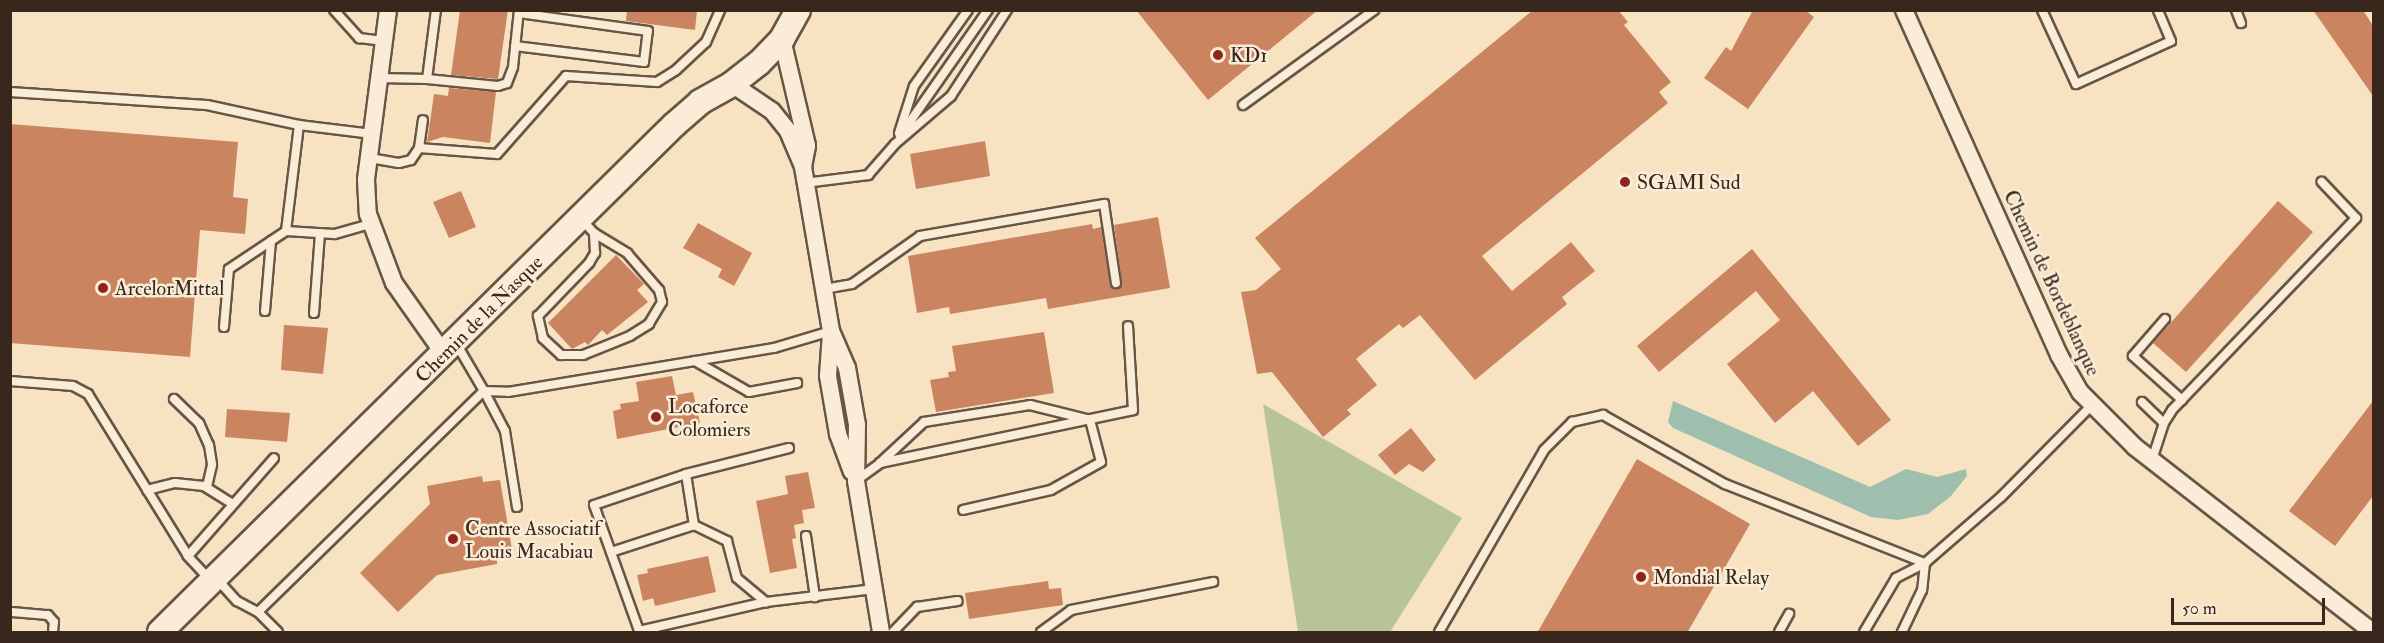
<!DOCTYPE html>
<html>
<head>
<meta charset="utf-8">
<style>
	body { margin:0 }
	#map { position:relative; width:2384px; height:643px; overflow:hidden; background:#f7e2c2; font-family:"IM FELL Double Pica",serif }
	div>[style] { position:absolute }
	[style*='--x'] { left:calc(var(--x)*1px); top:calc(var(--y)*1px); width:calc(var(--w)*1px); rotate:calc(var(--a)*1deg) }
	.green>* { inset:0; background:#b7c498 }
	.water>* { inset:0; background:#9ebfad }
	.building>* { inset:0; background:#ca845f }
	.roads { filter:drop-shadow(2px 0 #675646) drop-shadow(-2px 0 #675646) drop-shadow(0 2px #675646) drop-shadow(0 -2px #675646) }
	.lane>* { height:8px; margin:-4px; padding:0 4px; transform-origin:4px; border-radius:4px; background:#faecd7 }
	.street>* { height:16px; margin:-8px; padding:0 8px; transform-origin:8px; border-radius:8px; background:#faecd7 }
	.secondary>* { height:24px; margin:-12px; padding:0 12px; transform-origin:12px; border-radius:12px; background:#faecd7 }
	.dots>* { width:16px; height:16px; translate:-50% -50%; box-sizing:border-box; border:3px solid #faecd7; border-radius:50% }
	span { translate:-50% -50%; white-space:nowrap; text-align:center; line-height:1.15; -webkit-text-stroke:5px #faecd7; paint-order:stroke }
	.poi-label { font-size:20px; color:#37271d }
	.left { translate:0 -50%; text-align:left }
	.street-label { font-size:20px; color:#37271d }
	.frame { position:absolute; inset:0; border:12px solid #37271d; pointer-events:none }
	.scale { position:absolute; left:2171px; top:598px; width:154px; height:27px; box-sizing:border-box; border:3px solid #37271d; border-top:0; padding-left:8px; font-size:18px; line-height:21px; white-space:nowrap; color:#37271d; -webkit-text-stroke:4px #faecd7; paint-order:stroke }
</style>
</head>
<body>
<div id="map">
	<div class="green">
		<i style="clip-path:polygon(1263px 404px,1462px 518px,1390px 632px,1298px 632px)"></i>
	</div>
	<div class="water">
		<i style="clip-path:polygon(1673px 401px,1870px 487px,1906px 469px,1937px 477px,1966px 469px,1967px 476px,1951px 496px,1928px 514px,1898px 520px,1871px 517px,1673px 428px,1668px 422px)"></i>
	</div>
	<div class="building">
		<i style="clip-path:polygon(460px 10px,508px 10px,498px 79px,451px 75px)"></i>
		<i style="clip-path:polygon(627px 10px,697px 10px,695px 30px,626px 21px)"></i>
		<i style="clip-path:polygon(1136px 10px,1318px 10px,1208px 100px)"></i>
		<i style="clip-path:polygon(1533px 10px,1618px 10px,1628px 22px,1624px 25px,1671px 82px,1659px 92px,1668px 103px,1482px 256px,1512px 291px,1571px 242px,1595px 271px,1562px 297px,1567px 304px,1475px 380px,1420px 315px,1403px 328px,1399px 324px,1356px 359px,1377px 385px,1347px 410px,1351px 414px,1323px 437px,1272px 372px,1257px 374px,1241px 292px,1256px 290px,1281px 269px,1255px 238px)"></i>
		<i style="clip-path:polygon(1753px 10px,1805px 10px,1814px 17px,1748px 109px,1704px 78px,1726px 47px,1731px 51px)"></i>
		<i style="clip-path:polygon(2313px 10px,2363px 10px,2373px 26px,2373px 96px)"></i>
		<i style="clip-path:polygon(449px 88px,496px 92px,490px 143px,443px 137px,427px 142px,434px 94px,448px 96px)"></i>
		<i style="clip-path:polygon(10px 124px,238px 142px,233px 197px,248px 199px,245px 234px,200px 230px,190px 357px,10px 343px)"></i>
		<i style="clip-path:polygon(985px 141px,990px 176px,916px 189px,910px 154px)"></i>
		<i style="clip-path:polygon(461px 191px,476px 227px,449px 238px,433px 202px)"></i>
		<i style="clip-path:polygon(2278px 201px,2313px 232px,2186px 372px,2153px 343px)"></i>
		<i style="clip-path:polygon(1158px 217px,1170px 288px,1048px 309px,1046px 298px,950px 314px,949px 307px,917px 313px,908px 256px,1092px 224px,1093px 229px,1101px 227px,1110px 284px,1116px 289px,1122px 282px,1114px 225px)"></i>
		<i style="clip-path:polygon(698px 223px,752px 253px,734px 286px,718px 277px,722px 269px,683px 248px)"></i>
		<i style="clip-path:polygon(1752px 249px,1891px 420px,1858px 446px,1813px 391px,1775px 423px,1727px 364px,1780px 320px,1756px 291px,1659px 372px,1637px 346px)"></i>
		<i style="clip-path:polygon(616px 255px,644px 284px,637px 290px,648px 302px,607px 335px,602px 330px,588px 345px,585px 342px,572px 349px,548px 323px)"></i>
		<i style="clip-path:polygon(284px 325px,328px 328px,323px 374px,281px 370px)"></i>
		<i style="clip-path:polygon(1044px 332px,1054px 393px,936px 412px,930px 380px,949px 377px,948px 372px,956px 371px,952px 346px)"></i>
		<i style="clip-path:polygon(672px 376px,676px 395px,693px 392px,700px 423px,617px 439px,613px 411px,621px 409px,620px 404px,639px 401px,636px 382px)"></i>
		<i style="clip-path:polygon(2373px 401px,2373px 496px,2335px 546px,2289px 511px)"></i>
		<i style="clip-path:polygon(227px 409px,290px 413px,287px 442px,225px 437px)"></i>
		<i style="clip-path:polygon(1411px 428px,1436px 460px,1423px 472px,1409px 464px,1395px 475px,1378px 455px)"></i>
		<i style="clip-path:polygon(1637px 459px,1750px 524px,1687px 633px,1537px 633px)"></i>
		<i style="clip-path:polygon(808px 472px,815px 508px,802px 510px,804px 523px,794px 525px,796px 538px,792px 539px,797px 568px,770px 573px,756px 501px,788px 494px,785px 476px)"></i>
		<i style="clip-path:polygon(482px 476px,483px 482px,500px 480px,513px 555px,497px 558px,497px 564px,437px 575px,398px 612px,360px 573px,430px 504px,427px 486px)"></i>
		<i style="clip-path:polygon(708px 556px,716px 592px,655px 606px,653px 598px,643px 601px,637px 575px,648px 573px,647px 569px)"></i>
		<i style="clip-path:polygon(1048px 581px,1049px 589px,1061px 588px,1063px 605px,969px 619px,965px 593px)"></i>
	</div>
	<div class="roads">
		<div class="lane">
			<i style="--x:334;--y:10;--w:38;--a:48"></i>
			<i style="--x:359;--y:38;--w:25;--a:7"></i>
			<i style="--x:2042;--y:10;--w:81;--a:65.3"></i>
			<i style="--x:2076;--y:84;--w:104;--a:-24.4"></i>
			<i style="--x:2171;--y:41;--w:34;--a:-113"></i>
			<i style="--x:2236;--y:10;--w:14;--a:69"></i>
			<i style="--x:515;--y:46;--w:130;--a:7.1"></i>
			<i style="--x:644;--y:62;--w:31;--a:-83"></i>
			<i style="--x:648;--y:31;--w:130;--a:-172.1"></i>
			<i style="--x:379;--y:78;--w:48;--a:1.2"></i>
			<i style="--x:427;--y:79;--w:70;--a:-82.6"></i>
			<i style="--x:427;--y:79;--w:71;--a:5.6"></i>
			<i style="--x:498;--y:86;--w:9;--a:-18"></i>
			<i style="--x:507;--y:83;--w:17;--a:-69"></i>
			<i style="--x:513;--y:67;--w:57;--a:-84"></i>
			<i style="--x:10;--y:92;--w:197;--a:3.8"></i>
			<i style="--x:207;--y:105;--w:94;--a:12.3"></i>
			<i style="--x:1243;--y:105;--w:162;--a:-35.9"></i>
			<i style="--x:899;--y:133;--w:49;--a:-72.3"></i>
			<i style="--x:914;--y:86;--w:93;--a:-54.6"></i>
			<i style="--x:900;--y:136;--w:154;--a:-55.1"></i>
			<i style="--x:419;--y:148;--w:78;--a:4.4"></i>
			<i style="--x:497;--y:154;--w:104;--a:-48.5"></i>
			<i style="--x:566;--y:76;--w:91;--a:3.8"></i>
			<i style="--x:657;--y:82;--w:22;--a:-32"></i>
			<i style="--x:676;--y:70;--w:41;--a:-43"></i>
			<i style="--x:706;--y:42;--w:35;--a:-66"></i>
			<i style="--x:370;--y:158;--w:29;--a:10"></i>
			<i style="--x:399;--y:163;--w:12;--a:-14"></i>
			<i style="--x:411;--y:160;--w:14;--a:-56"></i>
			<i style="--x:419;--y:148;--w:28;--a:-82"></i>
			<i style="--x:805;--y:183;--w:64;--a:-7.2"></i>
			<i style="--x:868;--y:175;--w:41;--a:-48.9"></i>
			<i style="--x:895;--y:144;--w:74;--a:-40.6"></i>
			<i style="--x:951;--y:96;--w:103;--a:-56.9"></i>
			<i style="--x:582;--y:220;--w:18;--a:47"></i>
			<i style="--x:594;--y:233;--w:39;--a:31"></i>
			<i style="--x:627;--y:253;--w:49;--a:49.1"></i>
			<i style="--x:659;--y:290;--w:12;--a:76"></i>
			<i style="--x:662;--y:302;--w:26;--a:121"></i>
			<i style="--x:649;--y:324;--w:22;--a:148"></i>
			<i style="--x:630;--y:336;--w:51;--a:158"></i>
			<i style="--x:583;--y:355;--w:22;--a:180"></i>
			<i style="--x:561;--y:355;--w:25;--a:-137"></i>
			<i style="--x:543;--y:338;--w:23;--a:-103"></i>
			<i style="--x:538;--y:316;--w:74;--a:-46.1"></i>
			<i style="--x:589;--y:263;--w:12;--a:-59"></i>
			<i style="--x:595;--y:253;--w:20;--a:-93"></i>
			<i style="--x:370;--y:224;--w:37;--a:164"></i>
			<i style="--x:334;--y:234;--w:48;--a:-176.4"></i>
			<i style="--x:286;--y:231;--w:107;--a:-83"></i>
			<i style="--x:299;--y:125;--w:74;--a:7"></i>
			<i style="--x:824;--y:289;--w:28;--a:-10"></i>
			<i style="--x:852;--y:284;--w:83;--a:-35.2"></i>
			<i style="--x:920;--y:236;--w:187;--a:-9.9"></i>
			<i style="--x:1104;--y:204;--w:80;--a:81.4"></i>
			<i style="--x:265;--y:311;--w:70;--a:-85.1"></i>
			<i style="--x:314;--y:313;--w:80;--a:-85.7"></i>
			<i style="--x:2165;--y:319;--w:49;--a:130.9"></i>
			<i style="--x:2133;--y:356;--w:66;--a:41.9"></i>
			<i style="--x:224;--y:327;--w:58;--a:-85.1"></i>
			<i style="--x:229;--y:269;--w:69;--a:-33.7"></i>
			<i style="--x:695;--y:361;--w:62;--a:29.9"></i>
			<i style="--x:749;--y:392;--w:49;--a:-10.6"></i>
			<i style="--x:10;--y:381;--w:63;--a:4.5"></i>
			<i style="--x:73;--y:386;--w:17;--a:28"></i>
			<i style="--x:88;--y:394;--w:190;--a:58.3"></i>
			<i style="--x:174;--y:399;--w:35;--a:44"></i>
			<i style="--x:199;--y:423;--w:24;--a:66"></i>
			<i style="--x:209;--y:445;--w:20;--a:81"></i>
			<i style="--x:212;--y:465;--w:23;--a:103"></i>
			<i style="--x:2142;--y:402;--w:30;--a:44"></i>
			<i style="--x:2164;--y:423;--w:40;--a:108"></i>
			<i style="--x:2164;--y:423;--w:15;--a:-58"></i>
			<i style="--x:2172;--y:410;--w:266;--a:-46.2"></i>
			<i style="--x:2356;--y:218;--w:50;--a:-133.4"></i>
			<i style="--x:789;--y:448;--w:106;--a:165.8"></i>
			<i style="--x:686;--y:474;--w:52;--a:81.1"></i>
			<i style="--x:694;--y:525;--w:37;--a:26"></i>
			<i style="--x:727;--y:541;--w:38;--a:75"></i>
			<i style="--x:737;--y:578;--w:38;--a:40"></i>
			<i style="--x:766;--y:602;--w:109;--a:-6.9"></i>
			<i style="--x:880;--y:463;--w:60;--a:-43"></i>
			<i style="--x:924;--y:422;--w:107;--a:-9.1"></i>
			<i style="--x:1030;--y:405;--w:62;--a:14"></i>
			<i style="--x:1090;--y:420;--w:43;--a:75.3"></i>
			<i style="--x:1101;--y:462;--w:57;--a:150.8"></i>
			<i style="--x:1051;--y:490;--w:90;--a:167.2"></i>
			<i style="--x:686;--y:474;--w:97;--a:161.4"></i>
			<i style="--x:594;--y:505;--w:134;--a:70.3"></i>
			<i style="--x:639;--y:631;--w:130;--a:-12.9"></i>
			<i style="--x:857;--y:480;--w:29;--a:-36"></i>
			<i style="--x:880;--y:463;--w:258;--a:-11.8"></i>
			<i style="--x:1133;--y:410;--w:84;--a:-93.4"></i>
			<i style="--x:147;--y:490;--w:29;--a:-14"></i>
			<i style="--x:175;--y:483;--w:29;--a:6"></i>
			<i style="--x:204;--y:486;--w:34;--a:32"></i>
			<i style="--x:517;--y:507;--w:77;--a:-99"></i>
			<i style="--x:505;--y:431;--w:45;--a:-117.7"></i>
			<i style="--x:484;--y:391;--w:24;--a:2"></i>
			<i style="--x:508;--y:392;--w:270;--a:-9.4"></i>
			<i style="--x:774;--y:348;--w:59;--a:-16.6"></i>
			<i style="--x:806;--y:536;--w:62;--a:81.6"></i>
			<i style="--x:611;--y:552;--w:87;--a:-18"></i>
			<i style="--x:216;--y:578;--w:31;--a:48"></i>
			<i style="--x:237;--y:601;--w:24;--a:28"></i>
			<i style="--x:258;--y:612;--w:28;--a:45"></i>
			<i style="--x:211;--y:581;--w:34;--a:-133"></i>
			<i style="--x:188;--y:556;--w:130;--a:-48.7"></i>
			<i style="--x:12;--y:612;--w:36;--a:5"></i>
			<i style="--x:48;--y:615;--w:9;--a:49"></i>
			<i style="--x:54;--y:622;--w:10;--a:96"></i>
			<i style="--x:258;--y:612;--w:316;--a:-44.4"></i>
			<i style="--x:484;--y:391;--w:56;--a:-120.3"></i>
			<i style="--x:893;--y:632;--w:35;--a:-46"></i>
			<i style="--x:917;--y:607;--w:41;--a:-8.3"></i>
			<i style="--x:1041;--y:632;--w:37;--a:-36"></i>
			<i style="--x:1071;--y:610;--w:145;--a:-11.2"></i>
			<i style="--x:1439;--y:632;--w:210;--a:-60"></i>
			<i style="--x:1544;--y:450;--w:40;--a:-45"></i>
			<i style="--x:1572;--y:422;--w:32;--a:-13"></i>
			<i style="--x:1603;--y:415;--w:140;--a:29.5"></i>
			<i style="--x:1725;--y:484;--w:215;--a:21.6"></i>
			<i style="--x:1925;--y:563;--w:27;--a:96"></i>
			<i style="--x:1922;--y:590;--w:47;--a:115.5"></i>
			<i style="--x:1779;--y:632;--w:21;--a:-61"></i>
			<i style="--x:1864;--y:632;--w:63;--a:-59.3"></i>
			<i style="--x:1896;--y:578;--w:33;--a:-27"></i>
			<i style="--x:1925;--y:563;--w:101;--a:-41"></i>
			<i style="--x:2001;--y:497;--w:128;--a:-45.3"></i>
		</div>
		<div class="street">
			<i style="--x:388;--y:10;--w:171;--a:97.4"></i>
			<i style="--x:366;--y:180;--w:34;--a:87"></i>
			<i style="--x:368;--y:214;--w:74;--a:69.4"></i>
			<i style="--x:394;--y:283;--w:87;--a:54.8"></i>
			<i style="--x:1904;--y:10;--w:378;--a:65.8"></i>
			<i style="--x:2059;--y:355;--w:43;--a:60.4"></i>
			<i style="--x:2080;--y:392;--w:78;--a:45"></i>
			<i style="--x:2135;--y:447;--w:301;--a:37.9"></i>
			<i style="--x:782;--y:39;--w:110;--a:76.8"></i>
			<i style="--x:807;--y:146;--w:21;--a:101"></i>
			<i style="--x:732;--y:84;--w:48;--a:34"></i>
			<i style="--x:772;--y:111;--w:26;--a:51"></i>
			<i style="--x:788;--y:131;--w:39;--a:67"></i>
			<i style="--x:803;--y:167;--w:166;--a:80.3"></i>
			<i style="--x:831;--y:331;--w:40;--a:66.6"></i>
			<i style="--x:847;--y:368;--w:58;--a:80"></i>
			<i style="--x:857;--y:425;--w:56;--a:91"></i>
			<i style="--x:856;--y:481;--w:153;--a:80.6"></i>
			<i style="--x:831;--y:333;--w:43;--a:94"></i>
			<i style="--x:828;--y:376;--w:59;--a:80.2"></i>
			<i style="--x:838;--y:434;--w:40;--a:69.8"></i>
		</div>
		<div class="secondary">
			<i style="--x:160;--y:632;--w:722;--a:-44.61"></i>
			<i style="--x:674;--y:125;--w:35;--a:-41"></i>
			<i style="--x:700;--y:102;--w:37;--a:-29"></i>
			<i style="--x:732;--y:84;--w:34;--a:-38"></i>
			<i style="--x:759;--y:63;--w:33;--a:-46"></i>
			<i style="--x:782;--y:39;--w:33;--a:-61"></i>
		</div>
	</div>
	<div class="dots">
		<i style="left:1218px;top:55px;background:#8f2418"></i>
		<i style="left:1625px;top:182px;background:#8f2418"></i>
		<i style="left:103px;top:288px;background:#8f2418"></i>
		<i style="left:656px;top:417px;background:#8f2418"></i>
		<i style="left:453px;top:539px;background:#8f2418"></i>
		<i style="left:1641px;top:577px;background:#8f2418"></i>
	</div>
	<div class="poi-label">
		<span class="left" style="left:1230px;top:55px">KD1</span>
		<span class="left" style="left:1637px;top:182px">SGAMI Sud</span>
		<span class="left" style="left:115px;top:288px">ArcelorMittal</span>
		<span class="left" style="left:668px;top:418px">Locaforce<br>Colomiers</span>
		<span class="left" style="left:465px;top:540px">Centre Associatif<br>Louis Macabiau</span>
		<span class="left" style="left:1653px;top:577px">Mondial Relay</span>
	</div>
	<div class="street-label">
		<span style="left:2052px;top:283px;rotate:65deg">Chemin de Bordeblanque</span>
		<span style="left:479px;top:319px;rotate:-45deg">Chemin de la Nasque</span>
	</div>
	<div class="frame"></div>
	<div class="scale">50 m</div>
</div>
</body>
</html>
